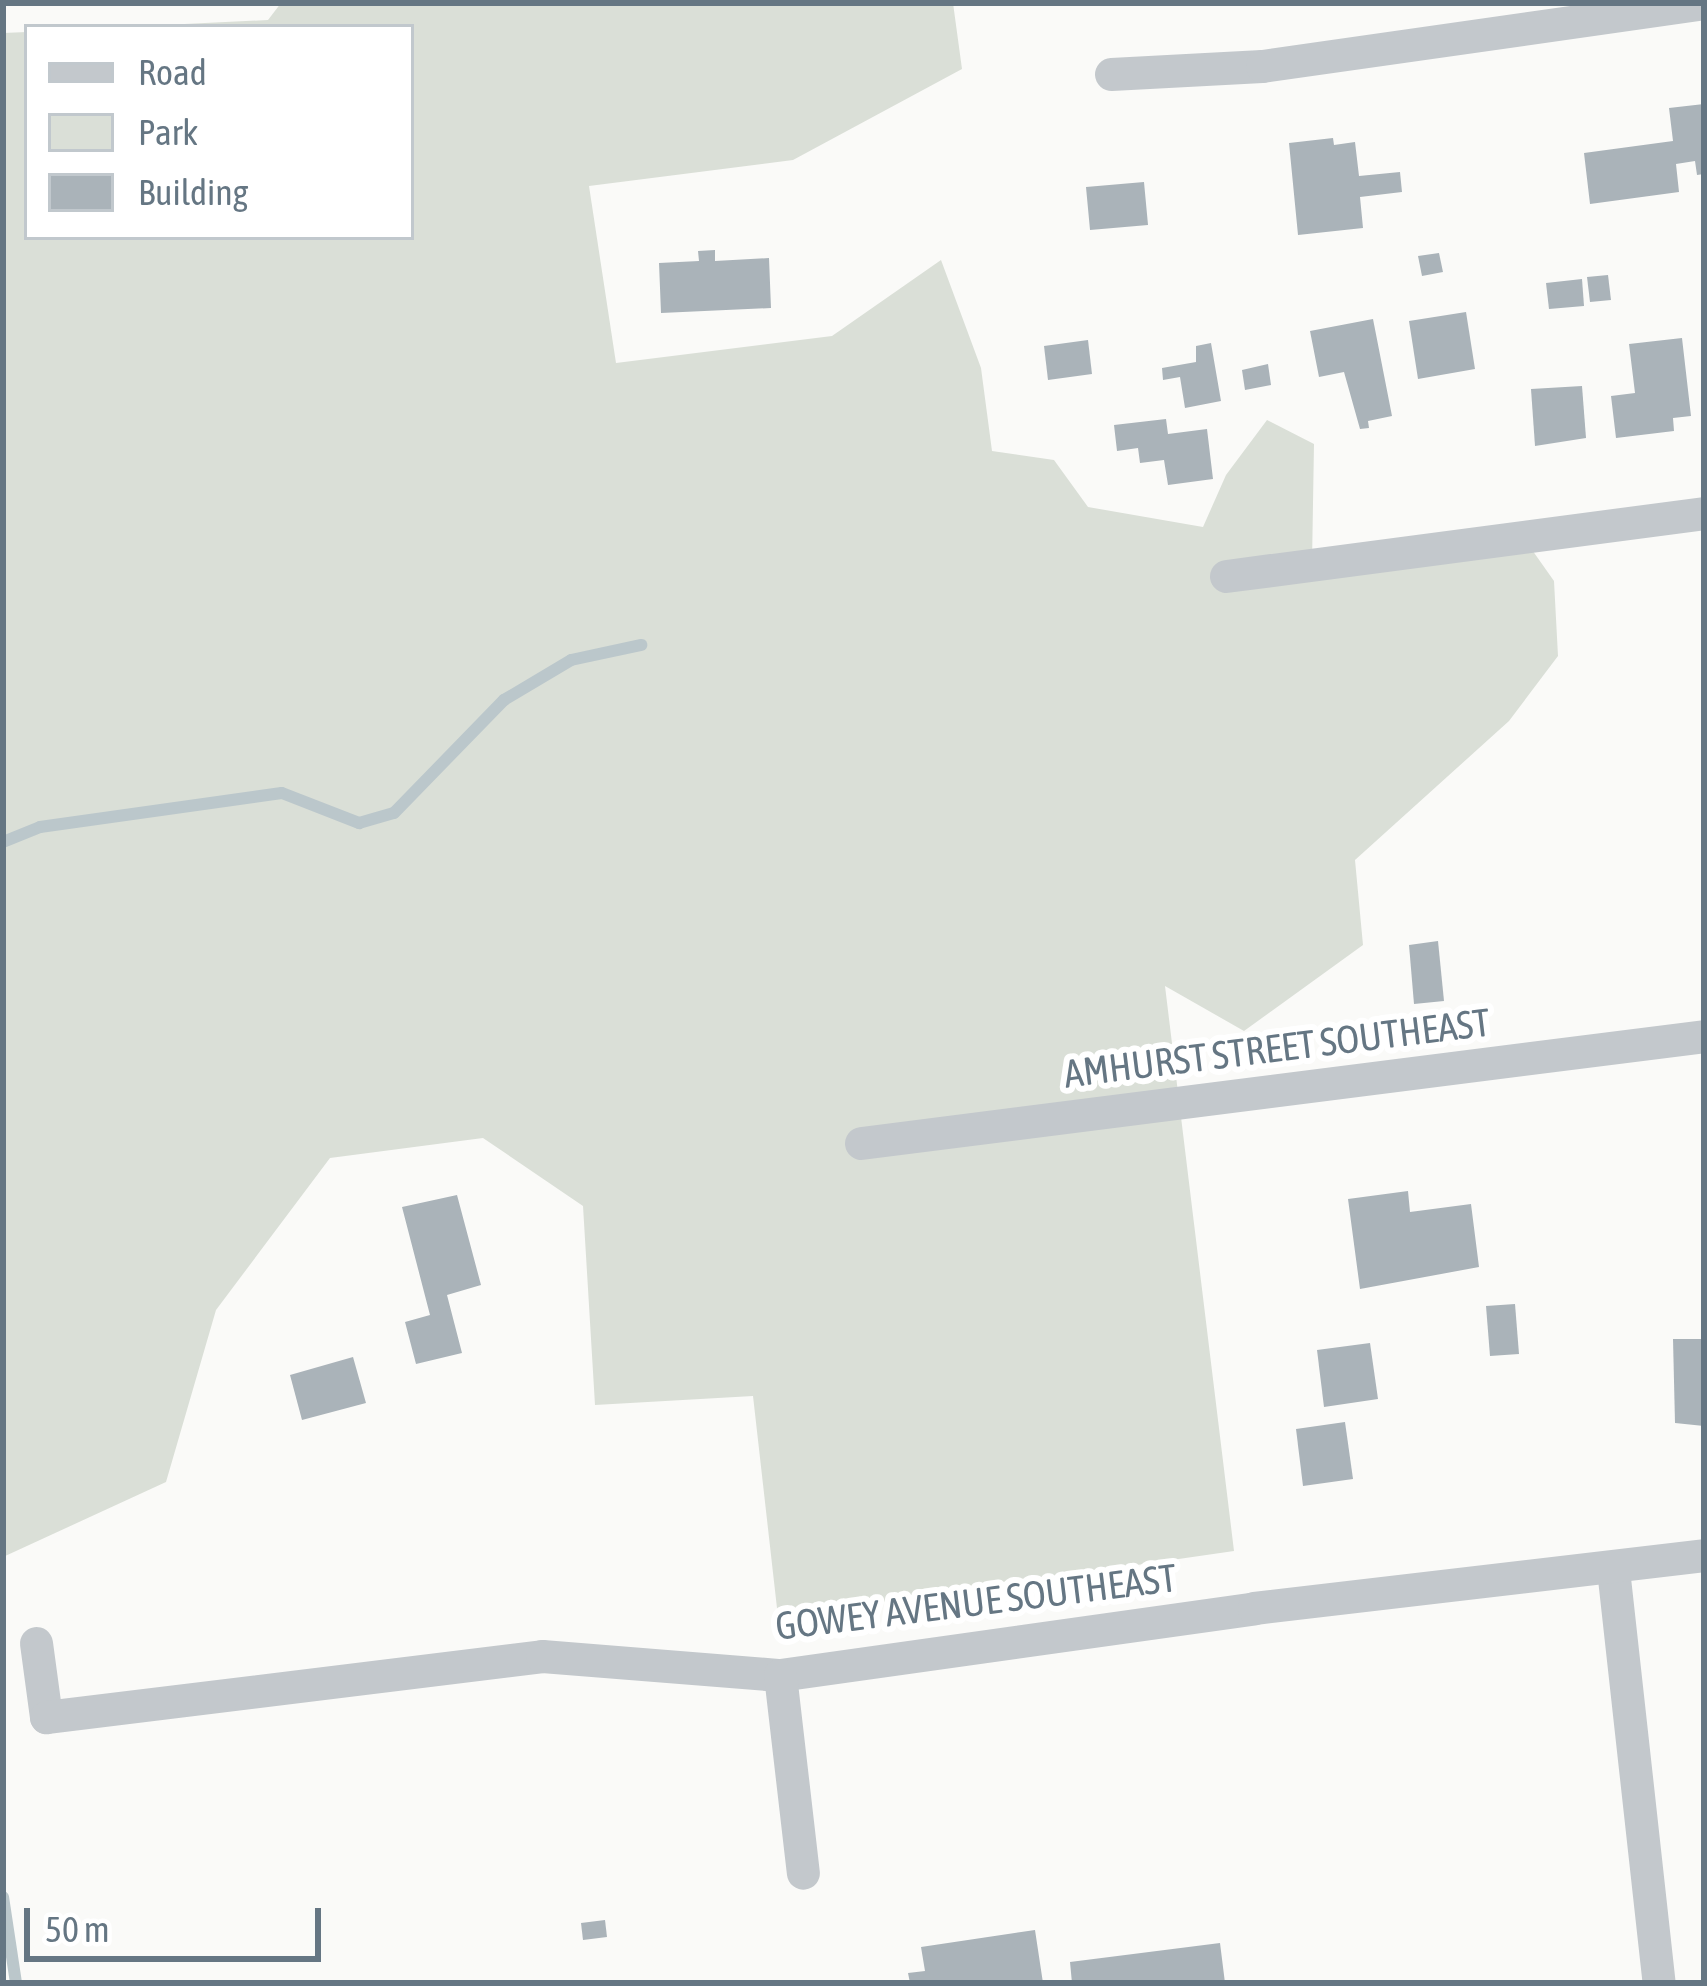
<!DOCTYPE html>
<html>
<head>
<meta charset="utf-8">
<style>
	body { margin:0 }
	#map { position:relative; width:1707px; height:1986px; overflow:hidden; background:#fafaf8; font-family:"Asap Condensed",sans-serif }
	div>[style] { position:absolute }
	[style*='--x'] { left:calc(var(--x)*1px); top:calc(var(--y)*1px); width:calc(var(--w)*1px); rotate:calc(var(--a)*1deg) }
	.green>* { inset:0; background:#dadfd7 }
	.stream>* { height:12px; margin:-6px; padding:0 6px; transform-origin:6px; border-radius:6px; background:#bbc7cb }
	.building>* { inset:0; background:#aab3b9 }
	.street>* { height:33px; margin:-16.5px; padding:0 16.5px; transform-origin:16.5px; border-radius:16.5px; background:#c3c8cc }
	span { translate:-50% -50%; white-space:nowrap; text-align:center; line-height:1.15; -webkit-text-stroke:12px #fff; paint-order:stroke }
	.street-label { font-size:39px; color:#657683 }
	.frame { position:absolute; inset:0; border:6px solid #657683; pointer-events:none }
	.legend { position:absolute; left:24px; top:24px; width:390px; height:216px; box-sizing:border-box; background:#fff; border:3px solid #c1c8cd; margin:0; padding:15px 21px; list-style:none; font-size:36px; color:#657683 }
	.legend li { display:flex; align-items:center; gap:24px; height:60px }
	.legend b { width:60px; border:3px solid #c1c8cd }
	.scale { position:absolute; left:24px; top:1908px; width:297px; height:54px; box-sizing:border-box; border:6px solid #657683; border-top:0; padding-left:15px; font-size:36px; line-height:42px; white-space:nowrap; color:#657683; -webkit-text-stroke:9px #fff; paint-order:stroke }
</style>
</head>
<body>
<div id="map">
	<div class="green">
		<i style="clip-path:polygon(281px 3px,953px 3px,962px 69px,793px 160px,589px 186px,616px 363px,832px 336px,941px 260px,981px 368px,992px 451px,1054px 460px,1088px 507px,1203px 527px,1226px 475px,1267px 420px,1314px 444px,1312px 564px,1523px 537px,1554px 581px,1558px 656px,1509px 721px,1355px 860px,1363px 945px,1244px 1031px,1165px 986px,1234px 1551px,778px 1617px,753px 1396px,595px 1405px,583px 1206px,483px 1138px,330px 1158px,216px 1310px,166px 1482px,3px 1557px,3px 33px,27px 32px,27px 237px,411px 237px,411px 27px,123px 27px,268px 20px)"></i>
	</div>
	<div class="stream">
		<i style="--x:3;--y:842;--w:40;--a:-22"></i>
		<i style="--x:40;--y:827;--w:244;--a:-8"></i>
		<i style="--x:282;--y:793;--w:83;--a:21.3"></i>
		<i style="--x:359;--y:823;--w:36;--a:-16"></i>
		<i style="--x:394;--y:813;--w:158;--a:-45.8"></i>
		<i style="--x:504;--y:700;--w:78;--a:-30.8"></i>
		<i style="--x:571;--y:660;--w:72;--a:-12.1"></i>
		<i style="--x:3;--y:1897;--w:87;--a:81.4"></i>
	</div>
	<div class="building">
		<i style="clip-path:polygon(1704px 104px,1704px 174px,1697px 175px,1695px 161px,1676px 164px,1679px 192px,1590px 204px,1584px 153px,1673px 141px,1669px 108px)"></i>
		<i style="clip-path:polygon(1333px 138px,1334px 145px,1355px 142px,1359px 176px,1400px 172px,1402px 192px,1360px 197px,1363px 228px,1298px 235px,1289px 143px)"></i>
		<i style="clip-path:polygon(1144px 182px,1148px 225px,1090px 230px,1086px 187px)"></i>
		<i style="clip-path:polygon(715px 250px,715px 261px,769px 258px,771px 308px,661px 313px,659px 263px,699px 261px,698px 251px)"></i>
		<i style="clip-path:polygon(1439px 253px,1443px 272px,1422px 276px,1418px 256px)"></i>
		<i style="clip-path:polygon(1608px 275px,1611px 300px,1590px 302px,1587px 277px)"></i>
		<i style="clip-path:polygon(1582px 279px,1584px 306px,1549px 309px,1546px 283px)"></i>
		<i style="clip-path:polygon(1466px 312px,1475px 369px,1418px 379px,1409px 321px)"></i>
		<i style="clip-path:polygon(1373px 319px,1392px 416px,1368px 421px,1369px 428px,1360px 429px,1344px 372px,1319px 377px,1310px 331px)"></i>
		<i style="clip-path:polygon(1682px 338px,1691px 416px,1673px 418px,1674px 431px,1616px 438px,1611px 396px,1635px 393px,1629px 344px)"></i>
		<i style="clip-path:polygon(1088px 340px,1092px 374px,1048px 380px,1044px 346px)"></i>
		<i style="clip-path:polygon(1211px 343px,1221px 401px,1185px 408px,1180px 377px,1163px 380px,1162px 368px,1196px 362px,1196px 346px)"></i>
		<i style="clip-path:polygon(1268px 364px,1271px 385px,1245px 390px,1242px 370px)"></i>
		<i style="clip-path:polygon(1582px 386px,1586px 438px,1535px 446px,1531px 389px)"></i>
		<i style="clip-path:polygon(1166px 419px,1168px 434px,1207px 429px,1213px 479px,1168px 485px,1164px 460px,1140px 463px,1138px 448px,1117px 451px,1114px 425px)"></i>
		<i style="clip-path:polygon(1438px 941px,1444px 1001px,1414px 1004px,1409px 945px)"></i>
		<i style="clip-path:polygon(1408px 1191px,1410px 1212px,1471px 1204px,1479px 1267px,1360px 1289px,1348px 1199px)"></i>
		<i style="clip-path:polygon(457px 1195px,481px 1285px,447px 1295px,462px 1353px,416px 1364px,405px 1322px,430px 1315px,402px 1207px)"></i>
		<i style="clip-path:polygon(1515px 1304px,1519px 1354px,1490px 1356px,1486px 1306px)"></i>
		<i style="clip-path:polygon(1673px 1339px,1704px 1339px,1704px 1426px,1675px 1423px)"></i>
		<i style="clip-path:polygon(1370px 1343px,1378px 1399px,1324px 1407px,1317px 1350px)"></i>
		<i style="clip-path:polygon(353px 1357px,366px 1403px,302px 1420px,290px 1375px)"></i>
		<i style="clip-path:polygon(1345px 1422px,1353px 1479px,1303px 1486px,1296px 1429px)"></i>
		<i style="clip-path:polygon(605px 1920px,607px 1937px,583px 1940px,581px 1923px)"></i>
		<i style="clip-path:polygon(1035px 1930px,1043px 1983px,910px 1983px,908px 1973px,925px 1971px,921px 1947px)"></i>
		<i style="clip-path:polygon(1220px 1943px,1225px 1983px,1072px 1983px,1070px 1962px)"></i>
	</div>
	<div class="street">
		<i style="--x:1111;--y:74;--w:151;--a:-3"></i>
		<i style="--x:1262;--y:66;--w:446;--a:-8.1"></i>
		<i style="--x:1226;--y:576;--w:482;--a:-7.5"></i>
		<i style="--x:861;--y:1143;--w:850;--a:-7.23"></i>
		<i style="--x:1613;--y:1569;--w:417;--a:83.7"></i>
		<i style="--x:36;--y:1643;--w:75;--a:82.3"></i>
		<i style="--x:46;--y:1717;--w:500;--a:-7"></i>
		<i style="--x:542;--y:1656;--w:239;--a:4.6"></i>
		<i style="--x:780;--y:1675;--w:479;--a:-8"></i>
		<i style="--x:1254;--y:1608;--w:453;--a:-6.7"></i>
		<i style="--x:780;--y:1675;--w:199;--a:83.4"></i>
	</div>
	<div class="street-label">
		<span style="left:1277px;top:1048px;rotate:-7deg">AMHURST STREET SOUTHEAST</span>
		<span style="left:976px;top:1602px;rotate:-7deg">GOWEY AVENUE SOUTHEAST</span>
	</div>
	<div class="frame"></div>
	<ul class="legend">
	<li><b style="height:15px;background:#c3c8cc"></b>Road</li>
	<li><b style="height:33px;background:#dadfd7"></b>Park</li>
	<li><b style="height:33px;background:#aab3b9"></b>Building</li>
	</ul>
	<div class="scale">50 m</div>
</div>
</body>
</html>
